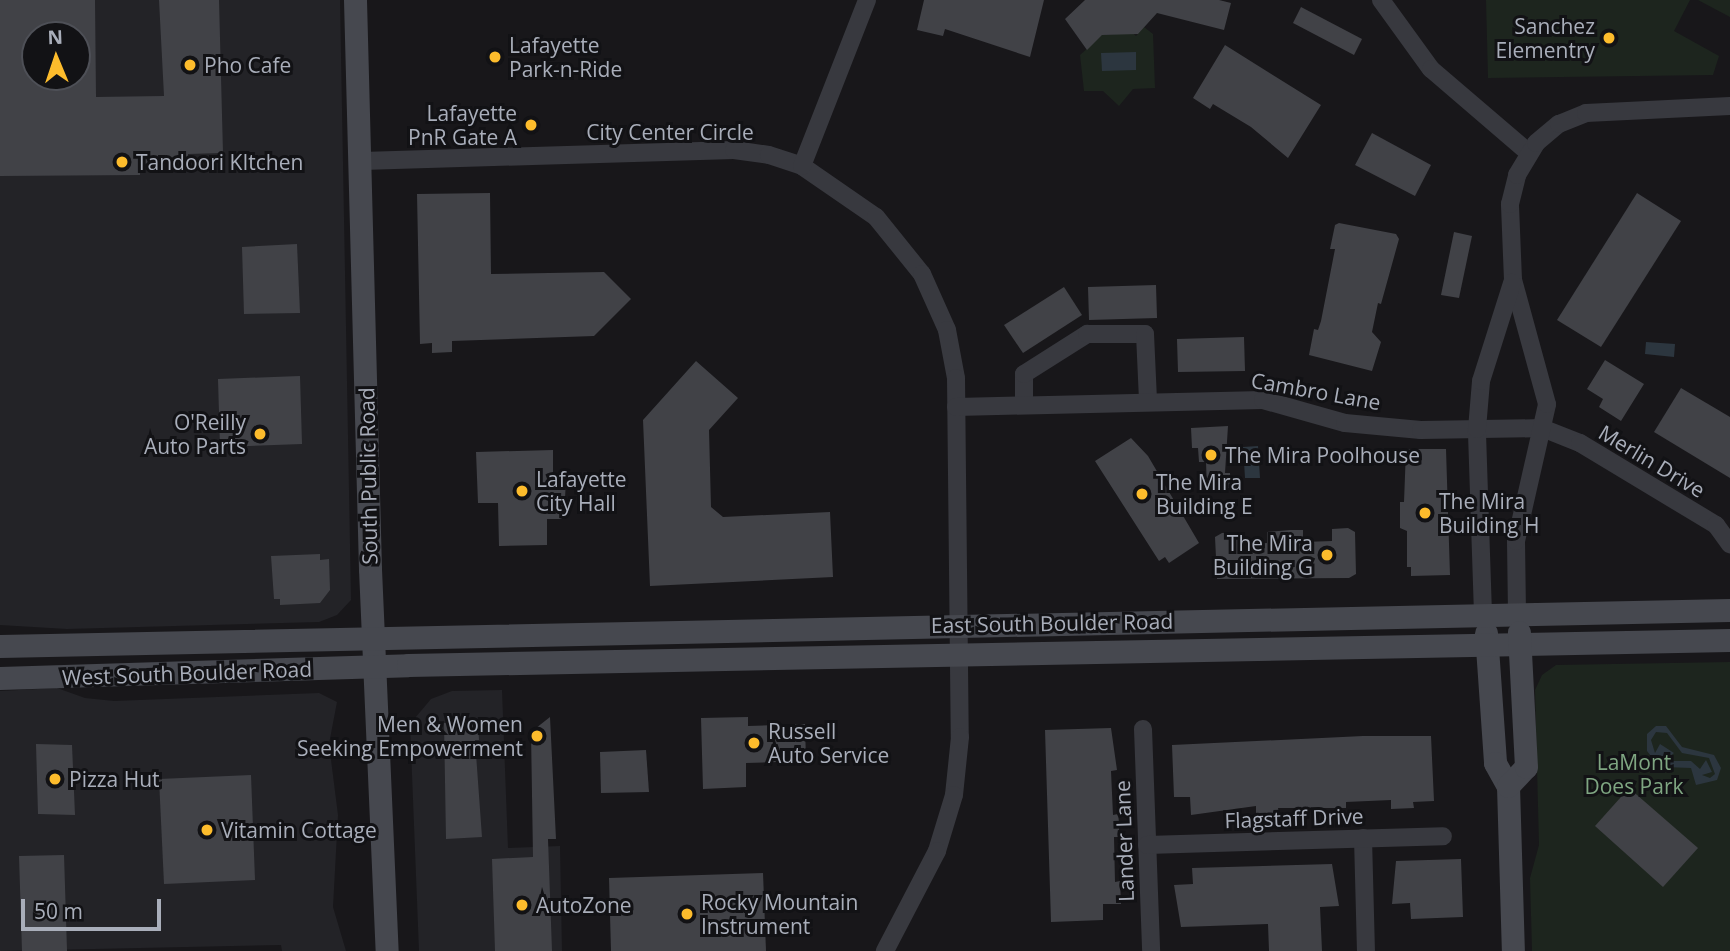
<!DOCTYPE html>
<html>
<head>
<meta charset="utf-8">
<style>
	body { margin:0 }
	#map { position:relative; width:1730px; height:951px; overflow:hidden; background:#18171a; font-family:"Open Sans",sans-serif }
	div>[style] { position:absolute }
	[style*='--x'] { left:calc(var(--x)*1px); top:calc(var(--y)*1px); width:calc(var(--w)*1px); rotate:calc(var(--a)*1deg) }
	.built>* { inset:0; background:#232327 }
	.green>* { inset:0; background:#1d251e }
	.water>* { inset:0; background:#2c363f }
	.building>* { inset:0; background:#414247 }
	.street>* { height:18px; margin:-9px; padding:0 9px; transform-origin:9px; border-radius:9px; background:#38393f }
	.secondary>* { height:23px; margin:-11.5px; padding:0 11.5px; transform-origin:11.5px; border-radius:11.5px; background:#46484f }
	.dots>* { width:19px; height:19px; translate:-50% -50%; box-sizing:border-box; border:4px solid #121215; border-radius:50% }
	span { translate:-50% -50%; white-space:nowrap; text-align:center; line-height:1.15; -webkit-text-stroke:6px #121215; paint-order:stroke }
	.poi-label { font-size:21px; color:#a9aeba }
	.right { translate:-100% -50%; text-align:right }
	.left { translate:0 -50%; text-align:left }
	.street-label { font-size:21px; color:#a9aeba }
	.park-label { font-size:21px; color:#7fa682 }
	.north { position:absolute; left:21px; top:21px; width:70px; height:70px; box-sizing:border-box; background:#121215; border:2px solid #4e5057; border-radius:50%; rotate:358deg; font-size:19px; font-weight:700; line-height:28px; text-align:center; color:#a9aeba }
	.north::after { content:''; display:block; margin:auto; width:24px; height:32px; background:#fdbc2c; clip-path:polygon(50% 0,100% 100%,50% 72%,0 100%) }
	.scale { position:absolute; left:21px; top:899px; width:140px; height:32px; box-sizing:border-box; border:4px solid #a9aeba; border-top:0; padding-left:9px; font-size:21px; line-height:24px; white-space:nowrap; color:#a9aeba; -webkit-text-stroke:5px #121215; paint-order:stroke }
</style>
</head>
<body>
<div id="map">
	<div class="built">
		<i style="clip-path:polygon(evenodd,0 0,340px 0,351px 600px,337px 615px,319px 622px,67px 629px,0 625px,0 0,35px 35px,77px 35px,77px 77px,35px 77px,35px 35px)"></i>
		<i style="clip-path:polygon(57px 688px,85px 698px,114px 701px,319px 693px,337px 702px,329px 744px,338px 815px,333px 907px,346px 951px,282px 951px,281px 945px,0 951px,0 691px)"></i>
		<i style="clip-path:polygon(502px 690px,508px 848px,560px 846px,562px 951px,419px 951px,410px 724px,431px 699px,452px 691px)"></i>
	</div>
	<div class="green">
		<i style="clip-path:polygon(1486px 0,1690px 0,1674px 31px,1719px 56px,1713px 75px,1488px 78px)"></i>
		<i style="clip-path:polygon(1698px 0,1730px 0,1730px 17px)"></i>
		<i style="clip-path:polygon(1121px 22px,1136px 36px,1144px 27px,1153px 34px,1155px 88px,1133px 89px,1119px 106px,1103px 91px,1084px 91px,1080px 55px,1102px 35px,1115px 34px)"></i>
		<i style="clip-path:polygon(1730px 662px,1730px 951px,1532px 951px,1530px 878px,1539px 845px,1535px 690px,1542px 675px,1556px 665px)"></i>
	</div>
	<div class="water">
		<i style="clip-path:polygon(1136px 52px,1136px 70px,1102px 71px,1101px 53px)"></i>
		<i style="clip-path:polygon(1646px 342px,1675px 344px,1674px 357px,1645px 354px)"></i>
		<i style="clip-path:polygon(1258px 446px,1260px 478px,1245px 478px,1243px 447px)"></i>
		<i style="clip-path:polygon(evenodd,1666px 726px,1682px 747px,1714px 755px,1721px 768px,1717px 780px,1696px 785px,1691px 768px,1665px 767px,1654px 760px,1647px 751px,1647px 734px,1656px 726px,1666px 726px,1656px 732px,1667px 733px,1682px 753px,1709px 758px,1715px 774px,1710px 778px,1702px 775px,1712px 772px,1706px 760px,1700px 769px,1691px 761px,1664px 761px,1674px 753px,1660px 744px,1655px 753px,1651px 740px,1656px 732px)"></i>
	</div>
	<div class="building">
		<i style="clip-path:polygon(evenodd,0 0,95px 0,96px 97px,164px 96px,159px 0,219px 0,223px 153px,188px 154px,188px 163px,140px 164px,140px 175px,0 176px,0 0,35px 35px,77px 35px,77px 77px,35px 77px,35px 35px)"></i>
		<i style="clip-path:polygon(924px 0,1044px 0,1030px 57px,945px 29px,943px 36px,917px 30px)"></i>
		<i style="clip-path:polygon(1085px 0,1219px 0,1231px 3px,1224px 30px,1157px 13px,1138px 34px,1102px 35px,1087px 50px,1065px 19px)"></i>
		<i style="clip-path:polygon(1301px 7px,1362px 39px,1354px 55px,1293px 23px)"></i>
		<i style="clip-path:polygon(1225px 45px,1321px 105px,1288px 158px,1251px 127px,1213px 104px,1210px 109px,1193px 98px)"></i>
		<i style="clip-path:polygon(1372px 133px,1431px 165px,1415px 196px,1355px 165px)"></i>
		<i style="clip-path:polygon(490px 193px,491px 274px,604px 272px,631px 299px,594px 336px,452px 341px,452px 352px,432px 353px,432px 343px,420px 344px,417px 194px)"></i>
		<i style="clip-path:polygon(1637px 193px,1681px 221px,1601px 347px,1557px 320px)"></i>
		<i style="clip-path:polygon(1339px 223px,1396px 234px,1399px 239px,1381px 304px,1378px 303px,1372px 332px,1381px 342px,1372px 371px,1309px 355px,1314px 329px,1318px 330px,1321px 321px,1335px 249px,1330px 249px,1335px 225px)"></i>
		<i style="clip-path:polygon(1454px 232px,1472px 236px,1459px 298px,1441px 295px)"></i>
		<i style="clip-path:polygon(297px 244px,300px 313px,244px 314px,242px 247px)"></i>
		<i style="clip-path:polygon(1156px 285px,1157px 318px,1089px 320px,1088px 287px)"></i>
		<i style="clip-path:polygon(1064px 287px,1082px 315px,1023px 353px,1004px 325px)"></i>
		<i style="clip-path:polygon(1244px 337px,1245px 371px,1178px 372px,1177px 339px)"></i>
		<i style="clip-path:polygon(1605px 360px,1644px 384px,1621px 421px,1599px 407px,1603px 399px,1587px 389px)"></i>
		<i style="clip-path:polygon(696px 361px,738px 398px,709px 430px,711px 507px,723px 517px,830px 512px,833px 577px,650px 586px,643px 420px)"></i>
		<i style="clip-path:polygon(300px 376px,302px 444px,220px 447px,218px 379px)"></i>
		<i style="clip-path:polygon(1681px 388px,1730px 417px,1730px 478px,1654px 432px)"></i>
		<i style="clip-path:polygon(1228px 426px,1225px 473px,1230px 473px,1231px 488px,1207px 489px,1206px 462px,1199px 462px,1198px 448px,1192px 448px,1191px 428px)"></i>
		<i style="clip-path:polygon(1131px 438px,1148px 456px,1199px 543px,1169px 563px,1165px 557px,1159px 561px,1095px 461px)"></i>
		<i style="clip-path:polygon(1406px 449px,1446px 449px,1450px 575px,1411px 576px,1411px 567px,1407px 567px,1407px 531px,1400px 528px,1400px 502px,1404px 502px)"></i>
		<i style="clip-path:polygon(553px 450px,553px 479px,566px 479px,564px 519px,547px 519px,547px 545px,499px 546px,498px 503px,478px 503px,476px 452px)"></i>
		<i style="clip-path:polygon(1348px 528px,1355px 532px,1356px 574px,1349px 578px,1217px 579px,1215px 537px,1222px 533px,1238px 532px,1238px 545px,1267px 543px,1267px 532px,1290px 530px,1303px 530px,1303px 542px,1332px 541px,1332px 529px)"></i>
		<i style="clip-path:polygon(320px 554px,320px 560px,329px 559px,330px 590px,320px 603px,280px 605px,280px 599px,274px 599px,271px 556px)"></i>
		<i style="clip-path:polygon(550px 717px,556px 839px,548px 839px,552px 951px,495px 951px,492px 859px,533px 857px,531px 732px)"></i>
		<i style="clip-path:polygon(748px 717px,748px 726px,805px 724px,806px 761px,746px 763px,746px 787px,703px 789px,701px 718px)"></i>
		<i style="clip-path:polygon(478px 722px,479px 740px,475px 740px,482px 837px,446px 839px,444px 723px)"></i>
		<i style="clip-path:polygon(1111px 728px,1117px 770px,1111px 771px,1113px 815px,1118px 814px,1119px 822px,1119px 837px,1114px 837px,1115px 882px,1120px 881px,1121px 904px,1103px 904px,1103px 920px,1051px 922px,1045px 730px)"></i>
		<i style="clip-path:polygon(1363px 736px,1431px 736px,1434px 801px,1413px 802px,1414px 808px,1391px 809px,1391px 800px,1346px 802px,1346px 808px,1278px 808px,1279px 813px,1256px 814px,1256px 806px,1191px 815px,1190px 797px,1174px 797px,1172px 745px)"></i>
		<i style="clip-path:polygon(36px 744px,72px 745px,75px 815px,38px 814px)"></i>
		<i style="clip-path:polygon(646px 750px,649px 792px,601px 793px,600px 752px)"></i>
		<i style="clip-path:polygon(251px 775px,255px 880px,164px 884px,159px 779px)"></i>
		<i style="clip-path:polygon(1629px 788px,1698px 848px,1663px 887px,1595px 826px)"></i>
		<i style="clip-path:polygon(64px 855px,67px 951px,22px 951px,19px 856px)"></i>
		<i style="clip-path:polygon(1461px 859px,1463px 917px,1411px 919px,1410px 903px,1392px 904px,1396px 861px)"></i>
		<i style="clip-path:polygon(1332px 864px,1339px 906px,1320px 907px,1322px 951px,1269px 951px,1268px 924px,1181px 927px,1174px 885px,1193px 884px,1192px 868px)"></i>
		<i style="clip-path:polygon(763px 873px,766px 951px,611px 951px,609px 878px)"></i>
	</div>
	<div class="street">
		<i style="--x:1381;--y:0;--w:85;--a:54.1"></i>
		<i style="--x:1431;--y:69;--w:128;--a:40.6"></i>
		<i style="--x:362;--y:161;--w:372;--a:-1.7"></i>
		<i style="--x:734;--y:150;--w:35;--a:8"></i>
		<i style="--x:769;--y:155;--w:35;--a:18"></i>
		<i style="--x:802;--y:166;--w:90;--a:34.6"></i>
		<i style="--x:876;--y:217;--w:73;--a:51.1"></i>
		<i style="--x:922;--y:274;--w:61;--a:65.9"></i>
		<i style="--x:947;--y:330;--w:49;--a:79.4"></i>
		<i style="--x:956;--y:378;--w:359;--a:89.4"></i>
		<i style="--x:960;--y:737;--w:58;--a:95.9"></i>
		<i style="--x:954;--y:795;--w:59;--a:106.9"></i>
		<i style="--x:937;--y:851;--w:113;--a:117.5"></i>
		<i style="--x:802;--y:166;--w:178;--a:-68.6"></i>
		<i style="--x:1024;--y:404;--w:30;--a:-90"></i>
		<i style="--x:1024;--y:374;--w:75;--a:-32.4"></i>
		<i style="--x:1087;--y:334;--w:58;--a:0"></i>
		<i style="--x:1145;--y:334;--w:66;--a:87.4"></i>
		<i style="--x:956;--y:407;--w:307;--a:-1.3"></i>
		<i style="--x:1263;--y:400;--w:85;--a:15.7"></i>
		<i style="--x:1345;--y:423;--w:76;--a:5.3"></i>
		<i style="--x:1421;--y:430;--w:121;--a:-0.9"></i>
		<i style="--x:1542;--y:428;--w:41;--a:21.5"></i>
		<i style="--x:1580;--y:443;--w:159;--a:31.1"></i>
		<i style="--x:1716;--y:525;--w:24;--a:54"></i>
		<i style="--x:1517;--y:613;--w:72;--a:-90.8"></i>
		<i style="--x:1516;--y:541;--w:140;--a:-77.2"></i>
		<i style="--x:1547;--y:404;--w:129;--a:-105.3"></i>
		<i style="--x:1513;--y:280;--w:76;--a:-92.3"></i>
		<i style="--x:1510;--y:204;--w:30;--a:-76"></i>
		<i style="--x:1517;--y:175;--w:37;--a:-59"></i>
		<i style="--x:1536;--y:143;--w:30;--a:-40"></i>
		<i style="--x:1559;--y:124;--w:29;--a:-22"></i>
		<i style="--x:1586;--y:113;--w:144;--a:-2.8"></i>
		<i style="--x:1483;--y:614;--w:185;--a:-91.9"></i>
		<i style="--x:1477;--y:429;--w:48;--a:-85.2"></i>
		<i style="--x:1481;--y:381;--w:103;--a:-72.4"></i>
		<i style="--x:1143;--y:729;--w:222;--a:87.9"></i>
		<i style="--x:1363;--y:838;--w:113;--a:88.5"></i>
		<i style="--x:1147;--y:845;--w:296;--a:-1.7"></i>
	</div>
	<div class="secondary">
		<i style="--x:355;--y:0;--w:569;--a:88.49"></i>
		<i style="--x:370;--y:569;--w:382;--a:87.5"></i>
		<i style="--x:1486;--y:633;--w:130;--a:86"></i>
		<i style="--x:1495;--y:763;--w:26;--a:61"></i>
		<i style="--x:1508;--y:786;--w:165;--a:88.3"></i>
		<i style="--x:0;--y:646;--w:1730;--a:-1.19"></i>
		<i style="--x:0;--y:678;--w:408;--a:-1.8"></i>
		<i style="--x:408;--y:665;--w:1322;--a:-1.08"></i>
		<i style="--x:1508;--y:786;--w:26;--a:-47"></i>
		<i style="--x:1526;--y:767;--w:135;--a:-93"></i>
	</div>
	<div class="dots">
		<i style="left:1609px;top:38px;background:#fdbc2c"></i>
		<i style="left:495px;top:57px;background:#fdbc2c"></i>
		<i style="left:190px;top:65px;background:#fdbc2c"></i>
		<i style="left:531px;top:125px;background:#fdbc2c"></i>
		<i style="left:122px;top:162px;background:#fdbc2c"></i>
		<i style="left:260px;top:434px;background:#fdbc2c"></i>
		<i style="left:1211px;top:455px;background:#fdbc2c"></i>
		<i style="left:522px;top:491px;background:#fdbc2c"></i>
		<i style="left:1142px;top:494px;background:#fdbc2c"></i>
		<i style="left:1425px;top:513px;background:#fdbc2c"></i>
		<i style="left:1327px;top:555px;background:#fdbc2c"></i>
		<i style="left:537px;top:736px;background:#fdbc2c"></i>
		<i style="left:754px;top:743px;background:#fdbc2c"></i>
		<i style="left:55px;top:779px;background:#fdbc2c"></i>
		<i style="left:207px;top:830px;background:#fdbc2c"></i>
		<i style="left:522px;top:905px;background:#fdbc2c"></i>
		<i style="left:687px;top:914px;background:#fdbc2c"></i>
	</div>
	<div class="poi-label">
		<span class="right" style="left:1595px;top:38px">Sanchez<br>Elementry</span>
		<span class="left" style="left:509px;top:57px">Lafayette<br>Park-n-Ride</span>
		<span class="left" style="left:204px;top:65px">Pho Cafe</span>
		<span class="right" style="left:517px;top:125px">Lafayette<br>PnR Gate A</span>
		<span class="left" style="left:136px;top:162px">Tandoori KItchen</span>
		<span class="right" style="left:246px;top:434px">O'Reilly<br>Auto Parts</span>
		<span class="left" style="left:1225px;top:455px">The Mira Poolhouse</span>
		<span class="left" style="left:536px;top:491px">Lafayette<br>City Hall</span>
		<span class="left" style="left:1156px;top:494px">The Mira<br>Building E</span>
		<span class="left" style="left:1439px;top:513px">The Mira<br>Building H</span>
		<span class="right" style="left:1313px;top:555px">The Mira<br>Building G</span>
		<span class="right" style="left:523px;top:736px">Men &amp; Women<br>Seeking Empowerment</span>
		<span class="left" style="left:768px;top:743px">Russell<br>Auto Service</span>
		<span class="left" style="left:69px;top:779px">Pizza Hut</span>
		<span class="left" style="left:221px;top:830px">Vitamin Cottage</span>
		<span class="left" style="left:701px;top:914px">Rocky Mountain<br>Instrument</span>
		<span class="left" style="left:536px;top:905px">AutoZone</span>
	</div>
	<div class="street-label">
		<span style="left:670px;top:132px">City Center Circle</span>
		<span style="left:1316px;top:391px;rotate:10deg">Cambro Lane</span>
		<span style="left:1652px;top:461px;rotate:31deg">Merlin Drive</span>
		<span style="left:368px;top:476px;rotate:-91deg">South Public Road</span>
		<span style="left:1052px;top:623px;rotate:-1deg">East South Boulder Road</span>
		<span style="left:187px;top:673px;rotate:-2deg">West South Boulder Road</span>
		<span style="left:1294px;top:818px;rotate:-2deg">Flagstaff Drive</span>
		<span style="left:1124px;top:841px;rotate:-92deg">Lander Lane</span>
	</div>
	<div class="park-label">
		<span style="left:1634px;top:774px">LaMont<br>Does Park</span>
	</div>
	<div class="north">N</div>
	<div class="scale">50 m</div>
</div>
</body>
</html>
